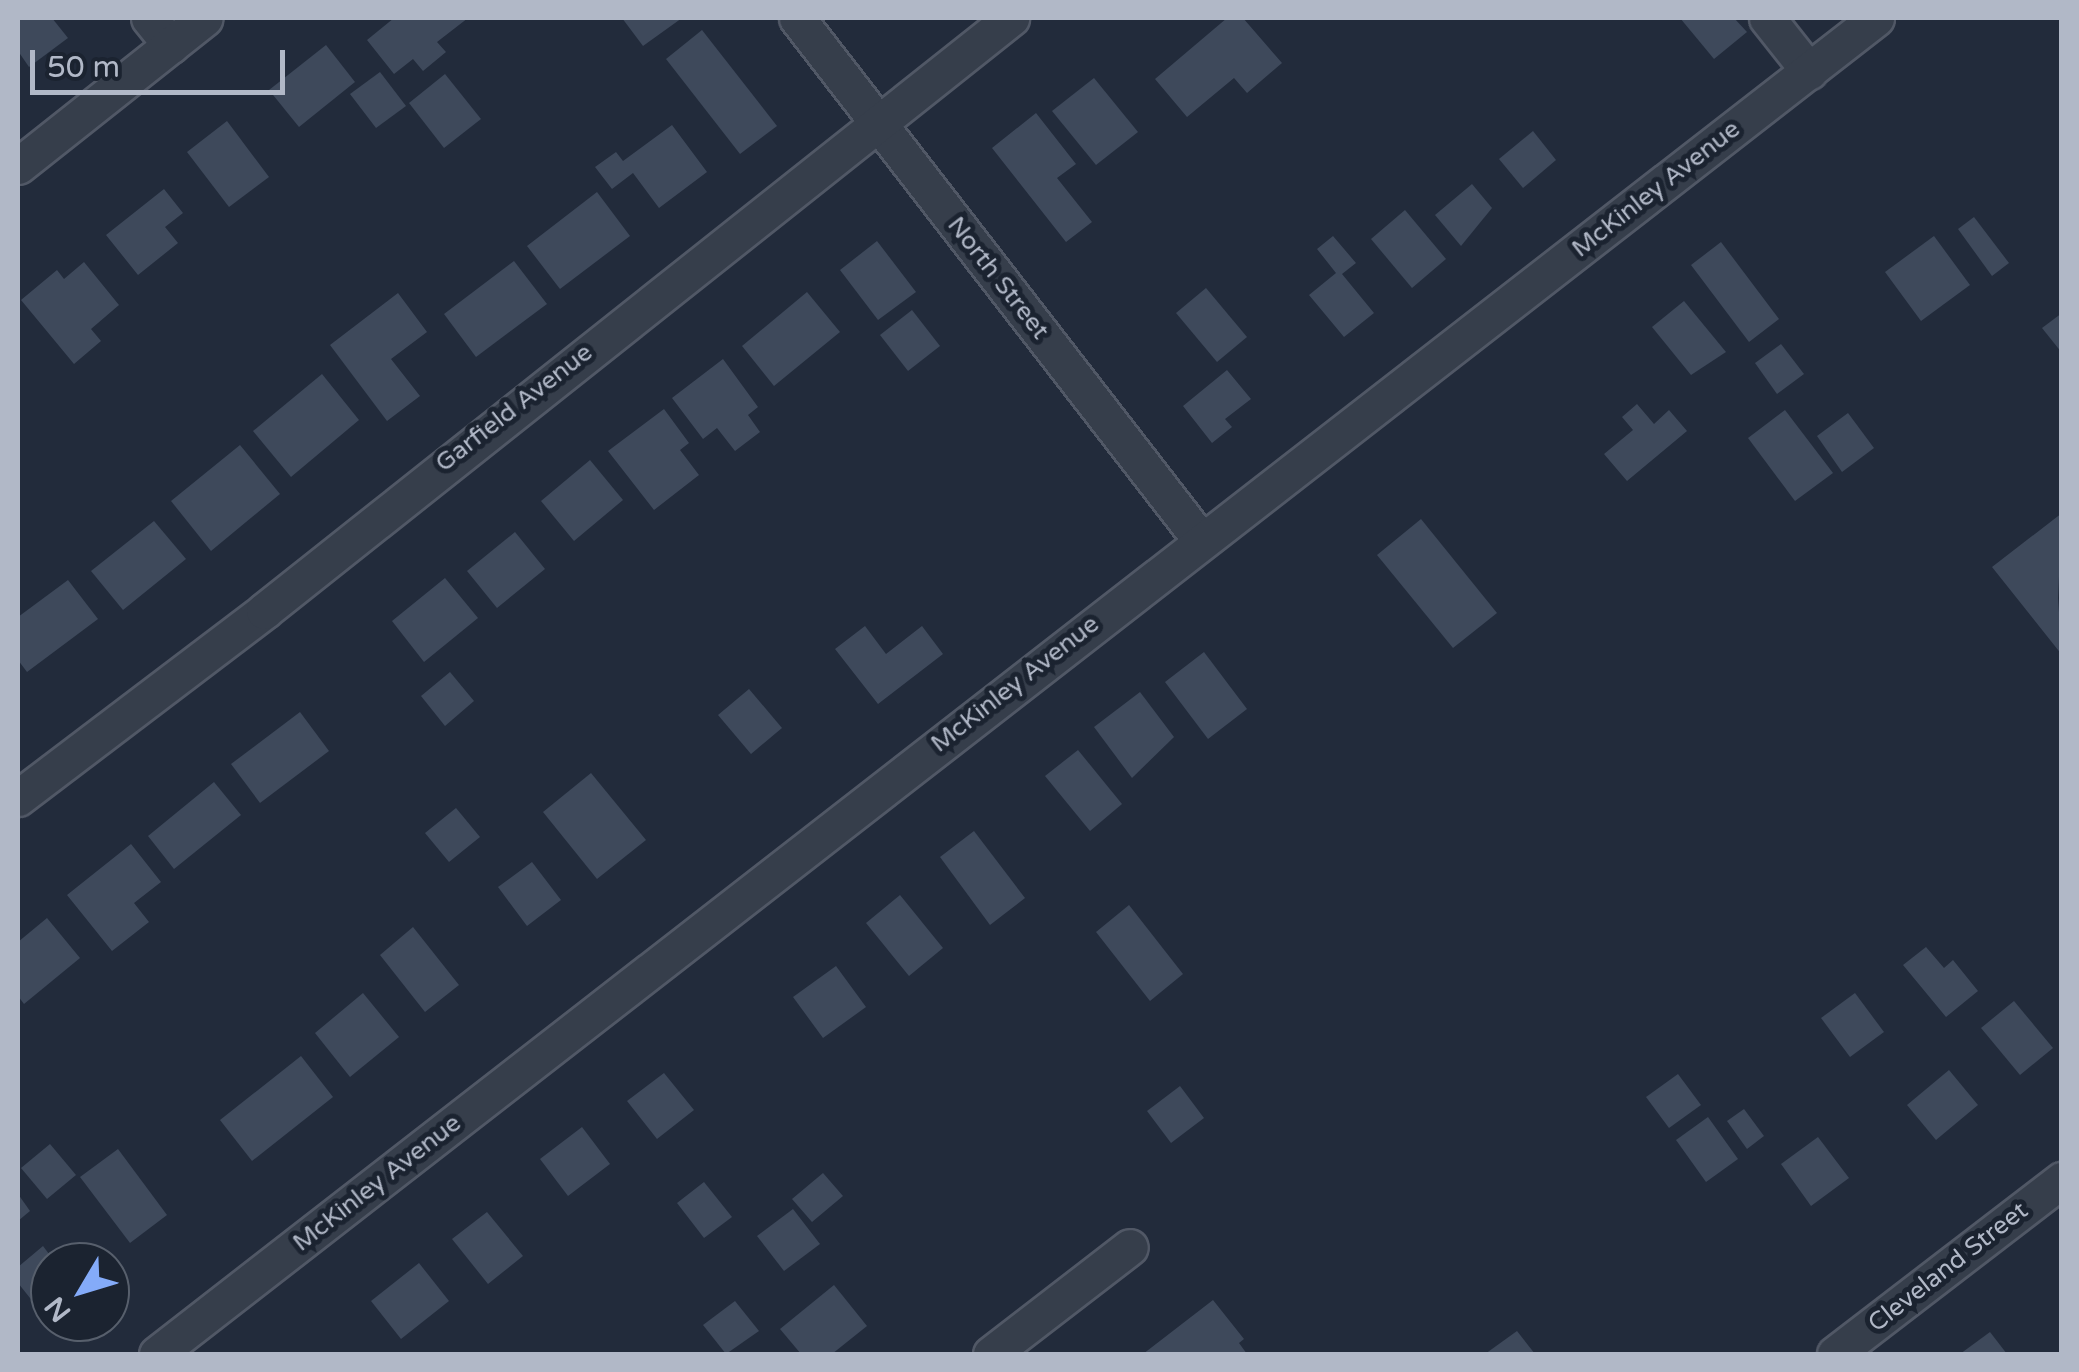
<!DOCTYPE html>
<html>
<head>
<meta charset="utf-8">
<style>
	body { margin:0 }
	#map { position:relative; width:2079px; height:1372px; overflow:hidden; background:#222b3b; font-family:"Varela Round",sans-serif }
	div>[style] { position:absolute }
	[style*='--x'] { left:calc(var(--x)*1px); top:calc(var(--y)*1px); width:calc(var(--w)*1px); rotate:calc(var(--a)*1deg) }
	.building>* { inset:0; background:#3e495b }
	.roads { filter:drop-shadow(2px 0 #515866) drop-shadow(-2px 0 #515866) drop-shadow(0 2px #515866) drop-shadow(0 -2px #515866) }
	.minor>* { height:35px; margin:-17.5px; padding:0 17.5px; transform-origin:17.5px; border-radius:17.5px; background:#363e4b }
	span { translate:-50% -50%; white-space:nowrap; text-align:center; line-height:1.15; -webkit-text-stroke:10px #1b2330; paint-order:stroke }
	.street-label { font-size:25px; color:#b1b8c7 }
	.frame { position:absolute; inset:0; border:20px solid #b1b8c7; pointer-events:none }
	.north { position:absolute; left:30px; top:1242px; width:100px; height:100px; box-sizing:border-box; background:#1b2330; border:2px solid #575f6c; border-radius:50%; rotate:232deg; font-size:28px; font-weight:700; line-height:40px; text-align:center; color:#b1b8c7 }
	.north::after { content:''; display:block; margin:auto; width:35px; height:45px; background:#84abf9; clip-path:polygon(50% 0,100% 100%,50% 72%,0 100%) }
	.scale { position:absolute; left:30px; top:50px; width:255px; height:45px; box-sizing:border-box; border:5px solid #b1b8c7; border-top:0; padding-left:12px; font-size:30px; line-height:35px; white-space:nowrap; color:#b1b8c7; -webkit-text-stroke:8px #1b2330; paint-order:stroke }
</style>
</head>
<body>
<div id="map">
	<div class="building">
		<i style="clip-path:polygon(18px 18px,52px 18px,68px 38px,29px 67px,18px 51px)"></i>
		<i style="clip-path:polygon(394px 18px,468px 18px,437px 42px,446px 52px,423px 71px,413px 59px,394px 74px,367px 40px)"></i>
		<i style="clip-path:polygon(622px 18px,682px 18px,643px 46px)"></i>
		<i style="clip-path:polygon(1227px 18px,1243px 18px,1282px 63px,1247px 93px,1234px 78px,1187px 117px,1155px 79px)"></i>
		<i style="clip-path:polygon(1680px 18px,1734px 18px,1747px 32px,1714px 59px)"></i>
		<i style="clip-path:polygon(702px 30px,777px 126px,740px 154px,666px 59px)"></i>
		<i style="clip-path:polygon(326px 45px,355px 82px,299px 127px,269px 90px)"></i>
		<i style="clip-path:polygon(380px 72px,406px 106px,376px 128px,350px 94px)"></i>
		<i style="clip-path:polygon(445px 74px,481px 119px,444px 148px,409px 103px)"></i>
		<i style="clip-path:polygon(1094px 78px,1138px 132px,1096px 165px,1052px 111px)"></i>
		<i style="clip-path:polygon(1036px 113px,1076px 164px,1057px 178px,1092px 222px,1066px 242px,992px 148px)"></i>
		<i style="clip-path:polygon(227px 121px,269px 177px,229px 207px,187px 152px)"></i>
		<i style="clip-path:polygon(672px 125px,707px 172px,659px 208px,633px 173px,612px 189px,595px 167px,616px 152px,623px 161px)"></i>
		<i style="clip-path:polygon(1533px 131px,1556px 160px,1523px 188px,1499px 159px)"></i>
		<i style="clip-path:polygon(1472px 184px,1492px 208px,1461px 246px,1435px 215px)"></i>
		<i style="clip-path:polygon(164px 189px,183px 213px,165px 227px,178px 243px,138px 275px,106px 235px)"></i>
		<i style="clip-path:polygon(597px 192px,630px 236px,560px 289px,527px 246px)"></i>
		<i style="clip-path:polygon(1405px 210px,1446px 259px,1412px 288px,1371px 239px)"></i>
		<i style="clip-path:polygon(1974px 217px,2009px 263px,1992px 276px,1958px 229px)"></i>
		<i style="clip-path:polygon(1333px 236px,1356px 263px,1342px 274px,1374px 313px,1344px 337px,1309px 295px,1336px 273px,1317px 249px)"></i>
		<i style="clip-path:polygon(1934px 236px,1970px 285px,1921px 321px,1885px 272px)"></i>
		<i style="clip-path:polygon(877px 241px,916px 292px,878px 320px,840px 270px)"></i>
		<i style="clip-path:polygon(1721px 242px,1779px 319px,1749px 342px,1691px 265px)"></i>
		<i style="clip-path:polygon(514px 261px,547px 304px,476px 357px,444px 314px)"></i>
		<i style="clip-path:polygon(84px 262px,119px 305px,91px 329px,101px 341px,74px 364px,21px 300px,57px 270px,64px 279px)"></i>
		<i style="clip-path:polygon(1206px 288px,1247px 337px,1217px 362px,1176px 313px)"></i>
		<i style="clip-path:polygon(807px 292px,840px 332px,774px 386px,742px 346px)"></i>
		<i style="clip-path:polygon(398px 293px,427px 332px,391px 359px,420px 396px,387px 421px,330px 345px)"></i>
		<i style="clip-path:polygon(1684px 301px,1726px 352px,1691px 375px,1652px 327px)"></i>
		<i style="clip-path:polygon(912px 310px,940px 346px,908px 371px,880px 335px)"></i>
		<i style="clip-path:polygon(2062px 313px,2062px 353px,2042px 328px)"></i>
		<i style="clip-path:polygon(1781px 344px,1804px 374px,1777px 394px,1755px 363px)"></i>
		<i style="clip-path:polygon(723px 359px,758px 407px,748px 415px,760px 432px,735px 451px,717px 428px,703px 439px,672px 398px)"></i>
		<i style="clip-path:polygon(1227px 370px,1251px 399px,1225px 419px,1232px 427px,1212px 443px,1183px 406px)"></i>
		<i style="clip-path:polygon(322px 374px,359px 420px,291px 477px,253px 431px)"></i>
		<i style="clip-path:polygon(1637px 404px,1654px 424px,1669px 410px,1687px 431px,1627px 481px,1604px 454px,1633px 430px,1622px 417px)"></i>
		<i style="clip-path:polygon(664px 409px,689px 443px,680px 450px,699px 475px,654px 510px,608px 451px)"></i>
		<i style="clip-path:polygon(1785px 410px,1833px 473px,1795px 501px,1748px 438px)"></i>
		<i style="clip-path:polygon(1848px 413px,1874px 448px,1842px 472px,1817px 436px)"></i>
		<i style="clip-path:polygon(240px 445px,280px 494px,211px 551px,171px 501px)"></i>
		<i style="clip-path:polygon(590px 460px,623px 500px,574px 541px,541px 501px)"></i>
		<i style="clip-path:polygon(2062px 513px,2058px 598px,2062px 655px,1992px 567px)"></i>
		<i style="clip-path:polygon(1421px 519px,1497px 613px,1453px 648px,1377px 555px)"></i>
		<i style="clip-path:polygon(154px 521px,186px 559px,123px 610px,91px 571px)"></i>
		<i style="clip-path:polygon(515px 532px,545px 569px,497px 608px,467px 571px)"></i>
		<i style="clip-path:polygon(445px 578px,478px 618px,424px 662px,392px 621px)"></i>
		<i style="clip-path:polygon(68px 580px,98px 619px,27px 672px,18px 660px,18px 617px)"></i>
		<i style="clip-path:polygon(865px 626px,886px 654px,922px 626px,943px 654px,878px 704px,835px 649px)"></i>
		<i style="clip-path:polygon(1204px 652px,1247px 709px,1208px 739px,1165px 682px)"></i>
		<i style="clip-path:polygon(450px 672px,474px 701px,445px 726px,421px 696px)"></i>
		<i style="clip-path:polygon(749px 689px,782px 728px,751px 754px,718px 715px)"></i>
		<i style="clip-path:polygon(1140px 692px,1174px 737px,1132px 778px,1094px 727px)"></i>
		<i style="clip-path:polygon(300px 712px,329px 751px,260px 803px,231px 764px)"></i>
		<i style="clip-path:polygon(1078px 750px,1122px 804px,1090px 831px,1045px 776px)"></i>
		<i style="clip-path:polygon(591px 773px,646px 840px,597px 879px,543px 812px)"></i>
		<i style="clip-path:polygon(214px 782px,241px 815px,174px 869px,148px 836px)"></i>
		<i style="clip-path:polygon(456px 808px,480px 837px,449px 862px,425px 833px)"></i>
		<i style="clip-path:polygon(974px 831px,1025px 898px,990px 925px,940px 857px)"></i>
		<i style="clip-path:polygon(131px 844px,161px 882px,134px 903px,149px 922px,112px 951px,67px 895px)"></i>
		<i style="clip-path:polygon(532px 862px,561px 900px,527px 926px,498px 887px)"></i>
		<i style="clip-path:polygon(900px 895px,943px 948px,909px 976px,866px 923px)"></i>
		<i style="clip-path:polygon(1129px 905px,1183px 974px,1150px 1001px,1096px 932px)"></i>
		<i style="clip-path:polygon(47px 918px,80px 958px,24px 1004px,18px 996px,18px 942px)"></i>
		<i style="clip-path:polygon(413px 927px,459px 985px,425px 1012px,380px 955px)"></i>
		<i style="clip-path:polygon(1926px 947px,1944px 968px,1953px 960px,1978px 991px,1946px 1017px,1903px 965px)"></i>
		<i style="clip-path:polygon(836px 966px,866px 1007px,823px 1038px,793px 997px)"></i>
		<i style="clip-path:polygon(363px 993px,399px 1037px,350px 1077px,315px 1033px)"></i>
		<i style="clip-path:polygon(1855px 993px,1884px 1032px,1850px 1057px,1821px 1018px)"></i>
		<i style="clip-path:polygon(2014px 1001px,2053px 1048px,2020px 1075px,1981px 1028px)"></i>
		<i style="clip-path:polygon(301px 1056px,333px 1097px,252px 1161px,220px 1120px)"></i>
		<i style="clip-path:polygon(1949px 1070px,1978px 1105px,1936px 1140px,1907px 1105px)"></i>
		<i style="clip-path:polygon(664px 1073px,694px 1110px,657px 1139px,627px 1101px)"></i>
		<i style="clip-path:polygon(1678px 1074px,1701px 1105px,1669px 1128px,1646px 1097px)"></i>
		<i style="clip-path:polygon(1180px 1086px,1204px 1118px,1171px 1143px,1147px 1111px)"></i>
		<i style="clip-path:polygon(1744px 1109px,1764px 1136px,1747px 1149px,1727px 1121px)"></i>
		<i style="clip-path:polygon(1708px 1117px,1738px 1159px,1706px 1182px,1676px 1140px)"></i>
		<i style="clip-path:polygon(582px 1127px,610px 1164px,568px 1196px,540px 1159px)"></i>
		<i style="clip-path:polygon(1818px 1137px,1849px 1178px,1811px 1206px,1781px 1164px)"></i>
		<i style="clip-path:polygon(50px 1144px,76px 1175px,47px 1199px,21px 1168px)"></i>
		<i style="clip-path:polygon(118px 1149px,167px 1215px,130px 1243px,80px 1177px)"></i>
		<i style="clip-path:polygon(823px 1173px,843px 1196px,812px 1222px,792px 1199px)"></i>
		<i style="clip-path:polygon(704px 1182px,732px 1217px,704px 1238px,677px 1203px)"></i>
		<i style="clip-path:polygon(18px 1194px,30px 1211px,18px 1221px)"></i>
		<i style="clip-path:polygon(793px 1209px,820px 1244px,784px 1271px,757px 1236px)"></i>
		<i style="clip-path:polygon(487px 1212px,523px 1256px,488px 1284px,452px 1239px)"></i>
		<i style="clip-path:polygon(43px 1246px,55px 1262px,50px 1262px,46px 1318px,18px 1283px,18px 1267px)"></i>
		<i style="clip-path:polygon(419px 1263px,449px 1301px,401px 1339px,371px 1301px)"></i>
		<i style="clip-path:polygon(834px 1285px,867px 1326px,832px 1354px,801px 1354px,780px 1329px)"></i>
		<i style="clip-path:polygon(1213px 1300px,1244px 1339px,1239px 1343px,1247px 1354px,1143px 1354px)"></i>
		<i style="clip-path:polygon(735px 1301px,759px 1331px,726px 1354px,703px 1325px)"></i>
		<i style="clip-path:polygon(1517px 1331px,1535px 1354px,1485px 1354px)"></i>
		<i style="clip-path:polygon(1990px 1332px,2007px 1354px,1960px 1354px)"></i>
	</div>
	<div class="roads">
		<div class="minor">
			<i style="--x:149;--y:18;--w:35;--a:51"></i>
			<i style="--x:797;--y:18;--w:659;--a:52.28"></i>
			<i style="--x:1767;--y:18;--w:68;--a:51.6"></i>
			<i style="--x:18;--y:166;--w:238;--a:-38.4"></i>
			<i style="--x:18;--y:798;--w:309;--a:-37.2"></i>
			<i style="--x:264;--y:611;--w:954;--a:-38.44"></i>
			<i style="--x:157;--y:1354;--w:2177;--a:-37.85"></i>
			<i style="--x:991;--y:1354;--w:175;--a:-37.6"></i>
			<i style="--x:1835;--y:1354;--w:286;--a:-37.5"></i>
		</div>
	</div>
	<div class="street-label">
		<span style="left:1656px;top:189px;rotate:-38deg">McKinley Avenue</span>
		<span style="left:998px;top:278px;rotate:52deg">North Street</span>
		<span style="left:514px;top:408px;rotate:-38deg">Garfield Avenue</span>
		<span style="left:1015px;top:684px;rotate:-38deg">McKinley Avenue</span>
		<span style="left:377px;top:1183px;rotate:-38deg">McKinley Avenue</span>
		<span style="left:1948px;top:1267px;rotate:-38deg">Cleveland Street</span>
	</div>
	<div class="frame"></div>
	<div class="north">N</div>
	<div class="scale">50 m</div>
</div>
</body>
</html>
